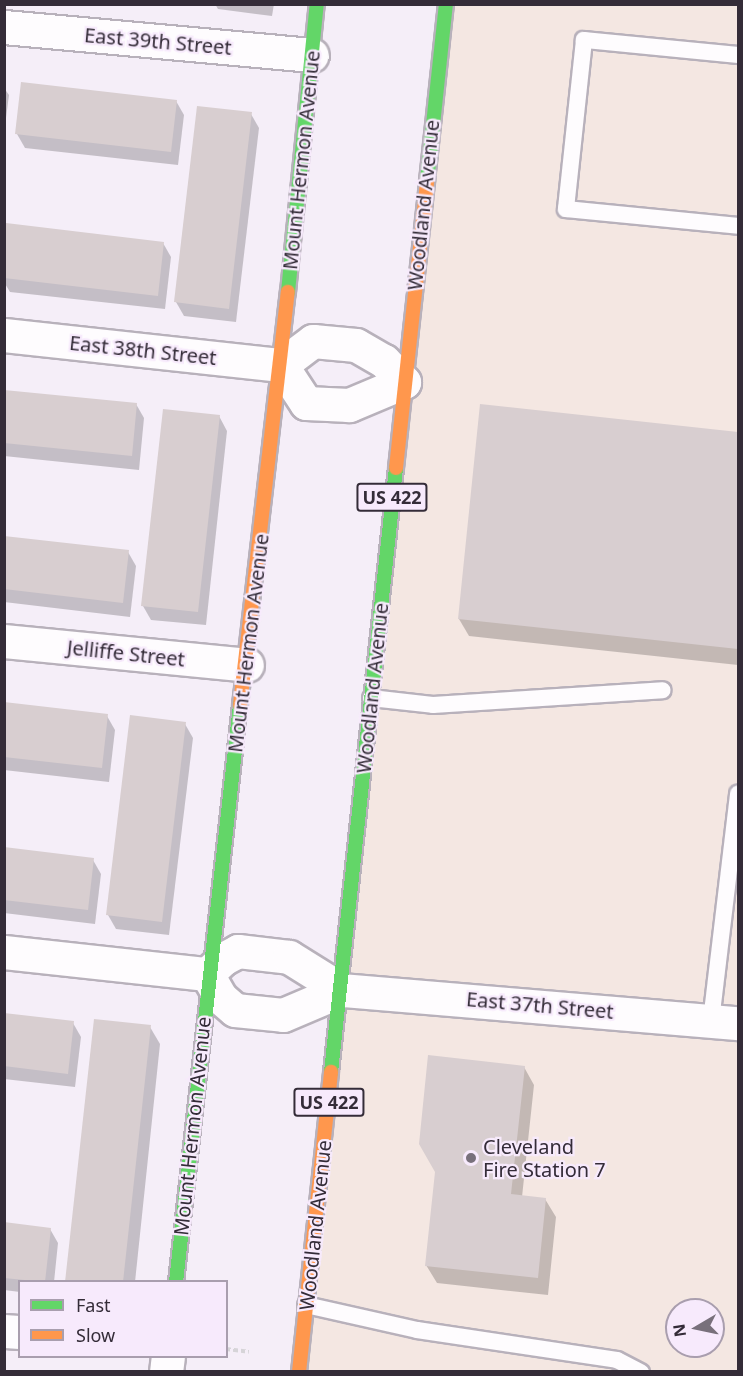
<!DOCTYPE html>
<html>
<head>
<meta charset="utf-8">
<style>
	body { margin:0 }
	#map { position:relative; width:743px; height:1376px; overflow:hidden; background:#f5eef8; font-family:"Noto Sans",sans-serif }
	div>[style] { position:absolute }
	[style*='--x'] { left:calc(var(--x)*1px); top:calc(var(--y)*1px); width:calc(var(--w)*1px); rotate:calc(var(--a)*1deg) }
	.industrial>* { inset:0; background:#f4e7e2 }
	.shadow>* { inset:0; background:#0003 }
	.building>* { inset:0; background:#d8ced0 }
	.path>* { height:4px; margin-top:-2px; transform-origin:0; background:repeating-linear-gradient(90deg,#d6d4d8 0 4.5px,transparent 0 7.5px) }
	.roads { filter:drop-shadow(2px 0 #b8b1bb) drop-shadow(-2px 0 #b8b1bb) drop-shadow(0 2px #b8b1bb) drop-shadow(0 -2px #b8b1bb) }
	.lane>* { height:16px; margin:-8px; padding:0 8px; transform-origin:8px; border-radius:8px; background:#fefcfe }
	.street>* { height:33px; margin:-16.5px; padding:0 16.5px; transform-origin:16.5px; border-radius:16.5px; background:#fefcfe }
	.fast>* { height:14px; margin:-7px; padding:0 7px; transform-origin:7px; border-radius:7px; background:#63d668 }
	.slow>* { height:14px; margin:-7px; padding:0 7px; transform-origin:7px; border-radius:7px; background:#ff974d }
	.dots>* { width:16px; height:16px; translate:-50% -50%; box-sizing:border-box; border:3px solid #f7eafc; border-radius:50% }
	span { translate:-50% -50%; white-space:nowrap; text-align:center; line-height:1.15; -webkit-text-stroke:4.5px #f7eafc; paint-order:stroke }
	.shield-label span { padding:2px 4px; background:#f7eafc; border:2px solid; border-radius:4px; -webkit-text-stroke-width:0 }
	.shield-label { font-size:18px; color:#342c38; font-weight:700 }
	.street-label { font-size:20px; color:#342c38 }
	.poi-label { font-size:20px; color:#342c38 }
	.left { translate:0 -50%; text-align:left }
	.frame { position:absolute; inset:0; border:6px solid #342c38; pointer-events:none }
	.legend { position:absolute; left:18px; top:1280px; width:210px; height:78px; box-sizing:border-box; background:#f7eafc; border:2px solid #a99eae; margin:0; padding:8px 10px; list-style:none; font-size:18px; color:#342c38 }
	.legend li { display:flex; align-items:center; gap:12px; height:30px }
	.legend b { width:30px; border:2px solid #a99eae }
	.north { position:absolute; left:665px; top:1298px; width:60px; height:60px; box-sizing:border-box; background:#f7eafc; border:2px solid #a99eae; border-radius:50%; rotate:261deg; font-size:16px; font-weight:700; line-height:24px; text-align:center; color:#342c38 }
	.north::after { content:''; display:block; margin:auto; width:21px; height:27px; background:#78707b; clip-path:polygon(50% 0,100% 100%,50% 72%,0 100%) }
</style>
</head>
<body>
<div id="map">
	<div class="industrial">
		<i style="clip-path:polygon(evenodd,446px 5px,738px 5px,738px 1371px,299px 1372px,446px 5px,677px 1310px,713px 1310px,713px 1346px,677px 1346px,677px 1310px)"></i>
	</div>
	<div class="shadow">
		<i style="clip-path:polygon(215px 4px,274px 4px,272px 16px,218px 9px)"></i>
		<i style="clip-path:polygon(4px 88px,9px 95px,4px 133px)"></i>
		<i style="clip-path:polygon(176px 101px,184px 115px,178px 165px,25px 148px,17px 134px)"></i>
		<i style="clip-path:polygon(251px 114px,259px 128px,236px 322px,184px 316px,176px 302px)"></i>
		<i style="clip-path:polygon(8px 225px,163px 243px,171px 257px,165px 309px,10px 292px,4px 282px)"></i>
		<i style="clip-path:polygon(4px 391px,136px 404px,144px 418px,139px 470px,4px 456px)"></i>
		<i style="clip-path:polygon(481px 406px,738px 433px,738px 665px,469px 636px,459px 619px)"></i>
		<i style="clip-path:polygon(219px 416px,227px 431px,206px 625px,151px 620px,143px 606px)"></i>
		<i style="clip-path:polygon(4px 537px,128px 552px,136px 566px,130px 617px,4px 602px)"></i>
		<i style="clip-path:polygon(4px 704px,107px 716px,115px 730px,109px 782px,4px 770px)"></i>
		<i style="clip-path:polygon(185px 724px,193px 738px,169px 935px,116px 929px,108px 915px)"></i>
		<i style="clip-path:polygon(4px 849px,93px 860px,101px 874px,95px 924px,4px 913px)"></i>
		<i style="clip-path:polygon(4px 1014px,73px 1023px,81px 1037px,75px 1087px,4px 1079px)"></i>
		<i style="clip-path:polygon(150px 1027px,160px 1044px,135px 1282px,66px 1282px)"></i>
		<i style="clip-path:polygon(524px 1067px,534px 1085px,522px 1197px,545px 1199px,556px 1217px,548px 1295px,437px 1283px,426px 1265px)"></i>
		<i style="clip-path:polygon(4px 1224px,50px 1229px,58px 1243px,54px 1282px,20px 1282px,20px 1292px,4px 1290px)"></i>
	</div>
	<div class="building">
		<i style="clip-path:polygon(21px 82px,177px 100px,171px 152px,15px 134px)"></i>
		<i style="clip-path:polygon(197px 106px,252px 112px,229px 309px,174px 302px)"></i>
		<i style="clip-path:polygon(6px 223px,164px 242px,158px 296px,4px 278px)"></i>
		<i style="clip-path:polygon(4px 390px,137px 403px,132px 456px,4px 443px)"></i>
		<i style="clip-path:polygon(480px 404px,738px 432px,738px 649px,458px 619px)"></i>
		<i style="clip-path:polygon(163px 409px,220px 415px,198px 612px,141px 606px)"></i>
		<i style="clip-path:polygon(4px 536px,129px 550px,123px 603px,4px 589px)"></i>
		<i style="clip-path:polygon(4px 702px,108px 714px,102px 768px,4px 757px)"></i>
		<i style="clip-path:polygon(130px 715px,186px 722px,162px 922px,106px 915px)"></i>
		<i style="clip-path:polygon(4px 847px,94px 858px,88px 910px,4px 900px)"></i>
		<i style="clip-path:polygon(4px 1013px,74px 1021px,68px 1074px,4px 1066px)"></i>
		<i style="clip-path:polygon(94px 1019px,151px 1025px,123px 1282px,65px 1282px)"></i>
		<i style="clip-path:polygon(428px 1055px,525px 1066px,511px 1194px,546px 1198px,538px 1278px,425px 1266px,435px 1172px,419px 1144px)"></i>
		<i style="clip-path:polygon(4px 1222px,51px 1228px,45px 1282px,4px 1278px)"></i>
	</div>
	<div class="path">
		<i style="--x:226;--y:1349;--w:23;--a:7"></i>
	</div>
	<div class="roads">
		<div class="lane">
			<i style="--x:738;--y:55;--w:155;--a:-174.4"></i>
			<i style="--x:584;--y:40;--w:170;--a:96.1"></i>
			<i style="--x:566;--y:209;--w:173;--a:5.6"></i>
			<i style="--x:371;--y:698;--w:62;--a:6.4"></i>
			<i style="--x:433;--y:705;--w:230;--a:-3.7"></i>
			<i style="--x:711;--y:1021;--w:229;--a:-83.2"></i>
			<i style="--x:306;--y:1305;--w:114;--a:12.7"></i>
			<i style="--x:417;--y:1330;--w:202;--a:8.5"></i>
			<i style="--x:617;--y:1360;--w:27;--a:27"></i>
		</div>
		<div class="street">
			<i style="--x:4;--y:27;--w:309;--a:5.2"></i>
			<i style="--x:4;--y:335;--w:279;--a:6.2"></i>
			<i style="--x:281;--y:365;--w:40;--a:-37"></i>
			<i style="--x:313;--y:341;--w:43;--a:5.3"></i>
			<i style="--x:356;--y:345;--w:32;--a:30"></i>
			<i style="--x:384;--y:361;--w:29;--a:46"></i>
			<i style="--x:404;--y:382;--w:60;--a:157.3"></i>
			<i style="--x:349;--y:405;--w:43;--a:-177.3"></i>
			<i style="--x:306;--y:403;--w:45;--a:-123.3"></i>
			<i style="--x:4;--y:641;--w:244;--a:5.6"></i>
			<i style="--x:4;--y:952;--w:204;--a:6.2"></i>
			<i style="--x:207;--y:974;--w:28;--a:60"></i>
			<i style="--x:221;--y:998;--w:18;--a:41"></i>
			<i style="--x:235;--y:1010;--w:48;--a:5.9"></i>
			<i style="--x:283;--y:1015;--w:64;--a:-23"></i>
			<i style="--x:342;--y:990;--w:397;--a:4.8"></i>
			<i style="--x:207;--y:974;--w:22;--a:-43"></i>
			<i style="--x:223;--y:959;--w:17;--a:-28"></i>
			<i style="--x:238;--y:951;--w:51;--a:6.7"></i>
			<i style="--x:289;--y:957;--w:62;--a:31.9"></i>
			<i style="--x:4;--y:1331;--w:16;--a:4"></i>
			<i style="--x:166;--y:1372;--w:16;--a:-83"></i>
		</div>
		<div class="fast">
			<i style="--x:427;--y:181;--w:178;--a:-83.9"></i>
			<i style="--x:288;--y:292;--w:289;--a:-84.3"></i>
			<i style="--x:331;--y:1072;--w:607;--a:-83.86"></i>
			<i style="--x:176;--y:1282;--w:581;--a:-83.67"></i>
		</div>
		<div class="slow">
			<i style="--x:396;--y:468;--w:289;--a:-83.8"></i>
			<i style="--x:240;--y:705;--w:416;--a:-83.4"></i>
			<i style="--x:299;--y:1372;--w:302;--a:-83.9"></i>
		</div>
	</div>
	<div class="dots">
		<i style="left:471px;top:1158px;background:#78707b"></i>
	</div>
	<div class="shield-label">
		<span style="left:392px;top:497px">US 422</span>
		<span style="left:329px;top:1102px">US 422</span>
	</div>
	<div class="street-label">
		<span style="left:158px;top:41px;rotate:5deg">East 39th Street</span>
		<span style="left:301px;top:160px;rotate:-84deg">Mount Hermon Avenue</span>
		<span style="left:423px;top:205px;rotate:-84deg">Woodland Avenue</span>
		<span style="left:143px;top:350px;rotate:6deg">East 38th Street</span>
		<span style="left:248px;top:643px;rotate:-83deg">Mount Hermon Avenue</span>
		<span style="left:126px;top:653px;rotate:6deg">Jelliffe Street</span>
		<span style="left:372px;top:688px;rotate:-84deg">Woodland Avenue</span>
		<span style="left:540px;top:1005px;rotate:5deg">East 37th Street</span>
		<span style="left:192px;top:1126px;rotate:-84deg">Mount Hermon Avenue</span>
		<span style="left:315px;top:1225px;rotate:-84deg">Woodland Avenue</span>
	</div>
	<div class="poi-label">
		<span class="left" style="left:483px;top:1158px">Cleveland<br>Fire Station 7</span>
	</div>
	<div class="frame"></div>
	<ul class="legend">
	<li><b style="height:8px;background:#63d668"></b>Fast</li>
	<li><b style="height:8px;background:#ff974d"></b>Slow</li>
	</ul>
	<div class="north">N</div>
</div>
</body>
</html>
